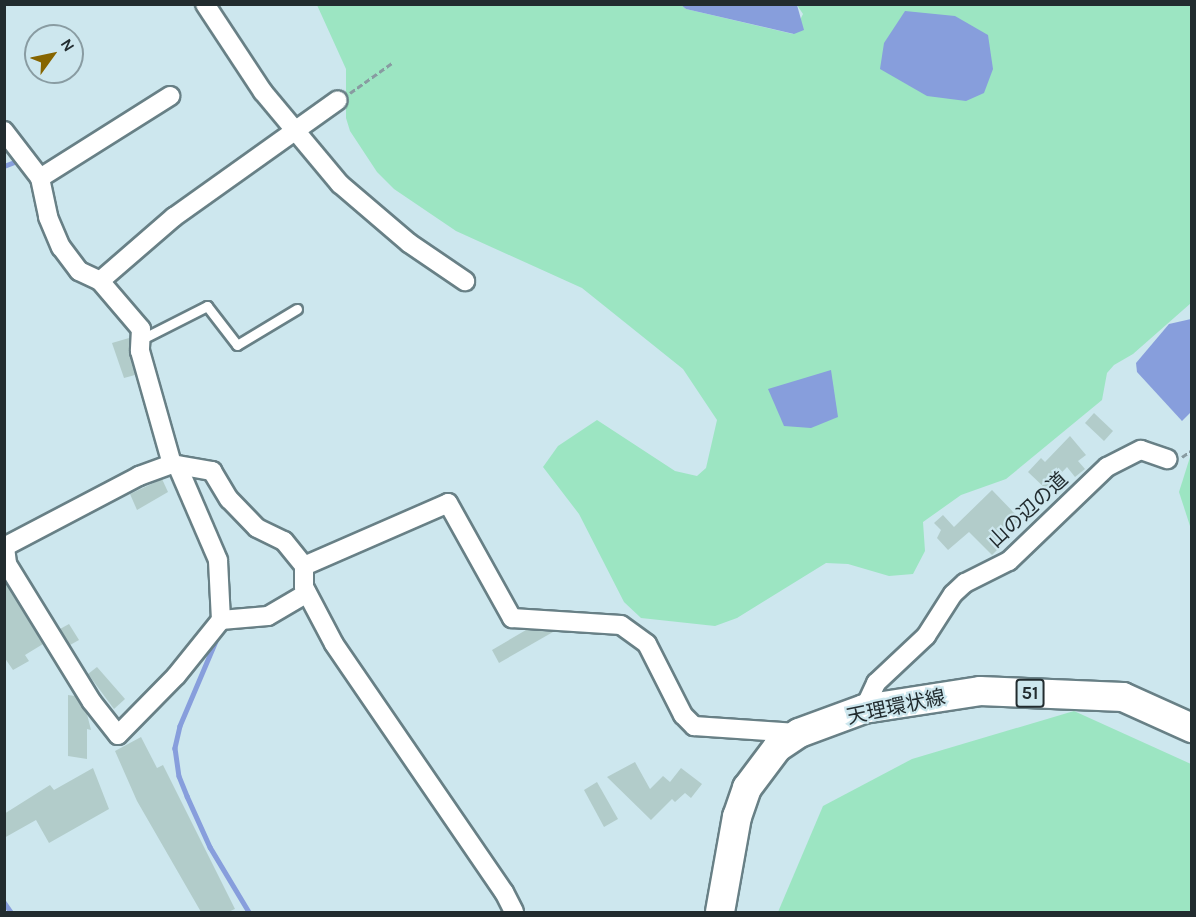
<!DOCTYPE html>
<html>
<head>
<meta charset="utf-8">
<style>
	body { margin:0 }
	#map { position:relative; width:1196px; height:917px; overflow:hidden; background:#cde7ee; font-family:Karla,"Noto Sans JP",sans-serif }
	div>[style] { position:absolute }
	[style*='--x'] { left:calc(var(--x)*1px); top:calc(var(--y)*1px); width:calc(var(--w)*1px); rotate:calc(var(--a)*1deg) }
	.green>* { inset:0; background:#9ce5c2 }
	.water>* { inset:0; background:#879edc }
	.stream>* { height:4.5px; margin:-2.25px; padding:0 2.25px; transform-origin:2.25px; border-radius:2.25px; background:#879edc }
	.building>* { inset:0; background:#b2ccca }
	.path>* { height:3px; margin-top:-1.5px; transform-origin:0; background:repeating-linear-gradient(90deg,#889ba1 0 6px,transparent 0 9px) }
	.roads { filter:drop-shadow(2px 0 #688086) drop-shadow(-2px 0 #688086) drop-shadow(0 2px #688086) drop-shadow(0 -2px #688086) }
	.lane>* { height:9px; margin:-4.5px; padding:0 4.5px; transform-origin:4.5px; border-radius:4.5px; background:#fff }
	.street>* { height:18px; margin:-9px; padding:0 9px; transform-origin:9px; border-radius:9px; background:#fff }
	.primary>* { height:28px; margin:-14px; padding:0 14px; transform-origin:14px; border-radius:14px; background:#fff }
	span { translate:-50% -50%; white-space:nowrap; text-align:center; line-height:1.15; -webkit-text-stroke:4.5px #cde7ee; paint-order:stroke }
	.shield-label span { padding:2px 4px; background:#cde7ee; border:2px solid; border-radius:4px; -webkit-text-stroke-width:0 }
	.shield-label { font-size:18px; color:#222c2f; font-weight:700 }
	.street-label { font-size:20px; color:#222c2f }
	.frame { position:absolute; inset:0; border:6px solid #222c2f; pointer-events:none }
	.north { position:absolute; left:24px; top:24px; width:60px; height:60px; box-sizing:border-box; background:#cde7ee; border:2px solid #899ca2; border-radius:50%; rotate:57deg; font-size:16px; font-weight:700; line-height:24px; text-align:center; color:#222c2f }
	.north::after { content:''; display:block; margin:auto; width:21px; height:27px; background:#866500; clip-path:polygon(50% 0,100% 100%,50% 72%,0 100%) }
</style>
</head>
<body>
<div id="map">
	<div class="green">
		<i style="clip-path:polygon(317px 5px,681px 5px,686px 9px,793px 34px,803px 14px,797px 5px,1191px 5px,1191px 303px,1133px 354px,1114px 365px,1107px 373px,1102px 400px,1006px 479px,961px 495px,923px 522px,925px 551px,913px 574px,889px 576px,848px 564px,826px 563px,737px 618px,715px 626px,641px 618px,624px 602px,579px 514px,543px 467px,558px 446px,597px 420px,675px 471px,697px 476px,706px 468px,717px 420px,683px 369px,582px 288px,456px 231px,394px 189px,377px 172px,350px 131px,346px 118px,346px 69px)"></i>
		<i style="clip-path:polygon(1191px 454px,1192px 529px,1191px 529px,1179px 492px)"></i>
		<i style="clip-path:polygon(1074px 711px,1191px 764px,1191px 912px,778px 912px,823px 806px,912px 759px)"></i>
	</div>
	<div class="water">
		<i style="clip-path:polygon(681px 5px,797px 5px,804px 30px,794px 34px,686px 9px)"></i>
		<i style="clip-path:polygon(905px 11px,955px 16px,988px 35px,993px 69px,984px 93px,966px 101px,927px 96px,880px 69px,884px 43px)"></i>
		<i style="clip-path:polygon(1191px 319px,1191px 412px,1182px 421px,1137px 372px,1136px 363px,1169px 324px)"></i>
		<i style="clip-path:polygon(831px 370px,838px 417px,811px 428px,784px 426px,768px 389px)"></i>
	</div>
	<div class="stream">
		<i style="--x:4;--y:166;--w:19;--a:-21"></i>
		<i style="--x:219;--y:634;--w:100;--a:113"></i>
		<i style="--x:180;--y:726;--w:23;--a:103"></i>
		<i style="--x:175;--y:748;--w:28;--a:82"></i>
		<i style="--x:179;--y:776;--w:22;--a:68"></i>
		<i style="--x:187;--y:796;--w:56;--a:65.7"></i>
		<i style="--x:210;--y:847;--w:76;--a:59"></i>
		<i style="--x:4;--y:902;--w:12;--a:55"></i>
	</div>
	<div class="building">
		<i style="clip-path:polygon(129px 338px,135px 375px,124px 378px,112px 343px)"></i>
		<i style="clip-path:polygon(1094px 413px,1113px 431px,1104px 441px,1085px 423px)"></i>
		<i style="clip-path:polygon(1070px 436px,1086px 455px,1078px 461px,1085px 469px,1075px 477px,1067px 467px,1046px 489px,1028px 472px,1041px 458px,1045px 462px)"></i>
		<i style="clip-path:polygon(162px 479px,168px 492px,137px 510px,130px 494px)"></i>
		<i style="clip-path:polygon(992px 490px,1020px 519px,1003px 536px,1007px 540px,992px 555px,969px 532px,948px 550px,937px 538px,941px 530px,934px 523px,943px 515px,954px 527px)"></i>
		<i style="clip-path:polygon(4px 581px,43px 644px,25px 655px,29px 661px,13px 670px,4px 657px)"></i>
		<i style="clip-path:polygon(69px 624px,79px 640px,70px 645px,60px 629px)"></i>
		<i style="clip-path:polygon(526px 630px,553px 632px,499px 663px,492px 650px)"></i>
		<i style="clip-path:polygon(97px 667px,125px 699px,114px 709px,88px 674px)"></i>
		<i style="clip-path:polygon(68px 695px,75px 696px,87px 714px,91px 730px,87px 729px,87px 759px,68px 756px)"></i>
		<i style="clip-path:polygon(141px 737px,157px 768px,163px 765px,235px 909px,228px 912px,201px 912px,137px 801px,115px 751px)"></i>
		<i style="clip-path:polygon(635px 762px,650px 789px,663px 776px,670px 782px,681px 768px,702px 784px,691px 798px,685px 793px,675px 802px,672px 799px,651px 820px,607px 777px)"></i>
		<i style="clip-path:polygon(93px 768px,109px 809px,49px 843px,36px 820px,4px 838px,4px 814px,50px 785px,54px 790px)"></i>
		<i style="clip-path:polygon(597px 782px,618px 819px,604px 827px,584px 790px)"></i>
	</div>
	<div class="path">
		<i style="--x:350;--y:93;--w:52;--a:-35.5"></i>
		<i style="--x:1182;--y:457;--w:12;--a:-35"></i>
	</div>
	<div class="roads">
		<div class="lane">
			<i style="--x:142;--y:339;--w:73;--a:-26.9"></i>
			<i style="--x:207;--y:306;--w:49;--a:52.4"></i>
			<i style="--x:237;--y:345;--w:70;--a:-31"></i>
		</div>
		<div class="street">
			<i style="--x:205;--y:4;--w:105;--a:56.6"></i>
			<i style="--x:263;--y:92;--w:120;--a:50.1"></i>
			<i style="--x:340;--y:184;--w:91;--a:40.5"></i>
			<i style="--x:409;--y:243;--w:68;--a:34.2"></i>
			<i style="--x:4;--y:131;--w:59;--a:52.5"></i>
			<i style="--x:40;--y:178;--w:40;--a:78"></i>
			<i style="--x:48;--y:217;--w:33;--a:67"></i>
			<i style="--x:61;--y:247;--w:30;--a:53"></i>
			<i style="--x:79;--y:271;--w:23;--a:25"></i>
			<i style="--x:100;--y:281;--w:63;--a:49.5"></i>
			<i style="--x:141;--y:329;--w:22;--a:93"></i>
			<i style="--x:140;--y:351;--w:117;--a:74.2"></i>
			<i style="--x:40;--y:178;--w:154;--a:-32.2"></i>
			<i style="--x:100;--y:281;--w:98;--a:-40.9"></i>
			<i style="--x:174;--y:217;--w:201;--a:-35.5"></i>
			<i style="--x:4;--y:547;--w:153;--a:-27.7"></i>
			<i style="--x:139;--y:476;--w:35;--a:-20"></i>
			<i style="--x:172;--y:464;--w:41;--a:9.9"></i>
			<i style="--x:212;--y:471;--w:33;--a:59"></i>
			<i style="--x:229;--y:499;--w:40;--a:46"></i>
			<i style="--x:257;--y:528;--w:30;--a:26"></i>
			<i style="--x:284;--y:541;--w:32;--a:51"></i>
			<i style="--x:304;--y:566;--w:21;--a:90"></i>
			<i style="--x:304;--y:587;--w:64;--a:62.2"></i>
			<i style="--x:334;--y:644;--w:301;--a:55.6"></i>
			<i style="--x:504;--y:892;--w:22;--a:63"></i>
			<i style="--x:5;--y:547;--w:17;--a:83"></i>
			<i style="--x:7;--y:564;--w:162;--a:58.4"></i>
			<i style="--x:92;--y:702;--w:42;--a:51.8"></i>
			<i style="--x:118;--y:735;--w:83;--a:-45.5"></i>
			<i style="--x:176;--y:676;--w:72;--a:-51.2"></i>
			<i style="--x:221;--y:620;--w:60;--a:-92.9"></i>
			<i style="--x:218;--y:560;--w:103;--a:-113.3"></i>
			<i style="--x:304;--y:566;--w:157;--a:-23.6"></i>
			<i style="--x:448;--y:503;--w:132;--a:60.9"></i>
			<i style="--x:512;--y:618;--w:109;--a:3.7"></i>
			<i style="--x:621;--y:625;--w:32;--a:36"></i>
			<i style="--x:647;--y:644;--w:80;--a:63.1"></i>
			<i style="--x:683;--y:715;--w:16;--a:45"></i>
			<i style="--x:694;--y:726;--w:103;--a:3.9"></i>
			<i style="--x:221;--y:620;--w:47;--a:-4.9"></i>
			<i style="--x:268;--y:616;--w:45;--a:-30.5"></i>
			<i style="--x:864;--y:709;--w:29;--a:-65"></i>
			<i style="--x:876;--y:683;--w:69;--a:-43.2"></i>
			<i style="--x:926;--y:636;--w:50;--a:-57.3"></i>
			<i style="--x:953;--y:594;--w:16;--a:-43"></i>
			<i style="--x:965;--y:583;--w:49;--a:-26.6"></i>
			<i style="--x:1009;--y:561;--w:136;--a:-43.8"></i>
			<i style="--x:1107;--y:467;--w:38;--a:-27"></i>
			<i style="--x:1141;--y:450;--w:28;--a:19"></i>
		</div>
		<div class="primary">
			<i style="--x:720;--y:912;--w:97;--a:-79.9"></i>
			<i style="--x:737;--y:817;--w:31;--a:-71"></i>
			<i style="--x:747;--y:788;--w:50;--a:-53.1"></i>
			<i style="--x:777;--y:748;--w:27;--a:-34"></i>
			<i style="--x:799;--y:733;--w:69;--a:-20.3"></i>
			<i style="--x:864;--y:709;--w:117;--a:-8.8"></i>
			<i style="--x:980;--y:691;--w:143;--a:2.4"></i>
			<i style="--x:1123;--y:697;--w:76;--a:24.2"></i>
		</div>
	</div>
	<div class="shield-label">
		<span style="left:1030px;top:693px">51</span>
	</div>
	<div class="street-label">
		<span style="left:1028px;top:510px;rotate:-43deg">山の辺の道</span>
		<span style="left:896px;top:707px;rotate:-12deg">天理環状線</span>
	</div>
	<div class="frame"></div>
	<div class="north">N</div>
</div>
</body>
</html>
